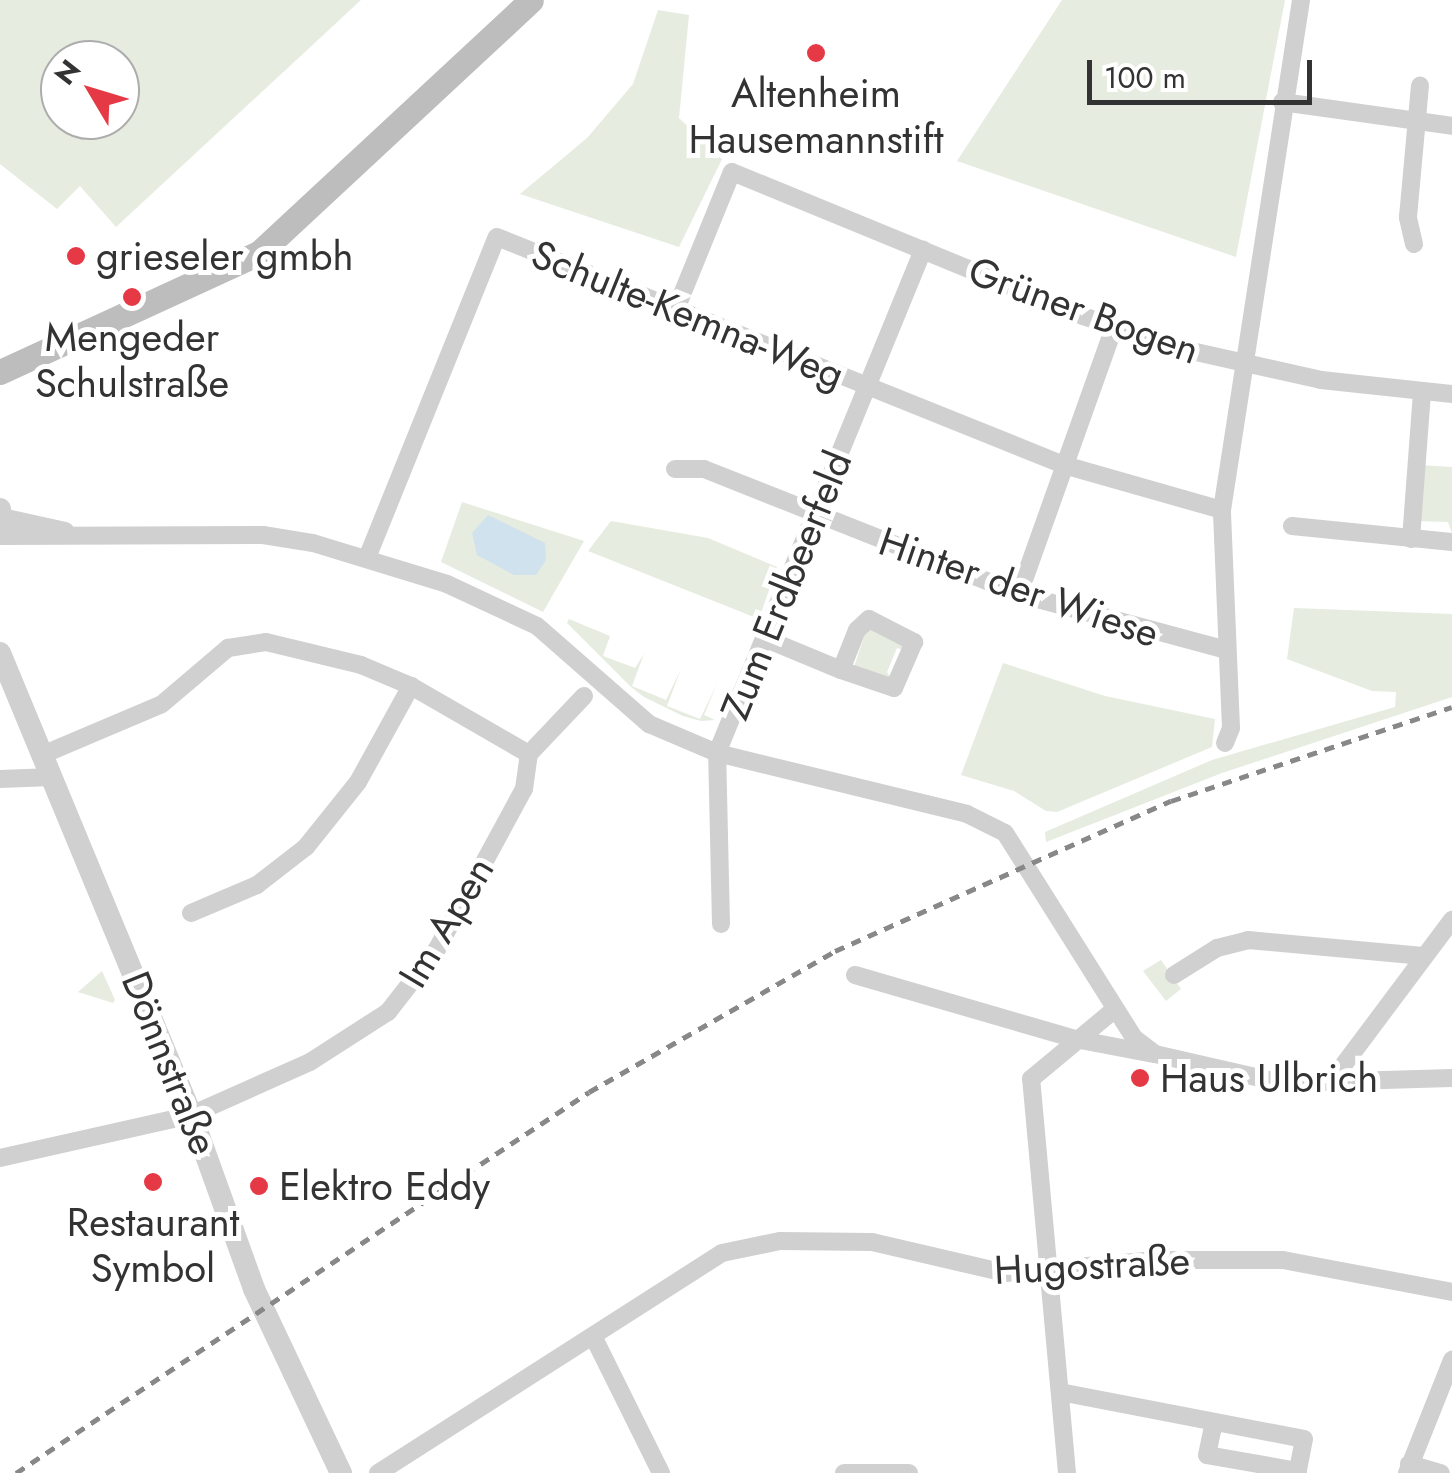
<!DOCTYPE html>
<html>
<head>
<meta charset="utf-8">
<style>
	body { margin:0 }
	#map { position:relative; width:1452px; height:1473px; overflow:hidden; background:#fff; font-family:Jost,sans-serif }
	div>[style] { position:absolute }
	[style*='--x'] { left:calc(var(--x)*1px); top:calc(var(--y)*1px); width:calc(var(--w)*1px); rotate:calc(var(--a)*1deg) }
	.green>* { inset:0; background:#e6ecdf }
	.water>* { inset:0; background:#cfe2ee }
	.minor>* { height:18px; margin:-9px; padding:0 9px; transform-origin:9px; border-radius:9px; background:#d0d0d0 }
	.tertiary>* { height:22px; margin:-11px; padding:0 11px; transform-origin:11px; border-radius:11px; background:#d0d0d0 }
	.secondary>* { height:25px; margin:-12.5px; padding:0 12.5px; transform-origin:12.5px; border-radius:12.5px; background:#bdbdbd }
	.rail>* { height:5px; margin-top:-2.5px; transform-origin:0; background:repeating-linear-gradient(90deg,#888 0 10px,transparent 0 18px) }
	.dots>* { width:28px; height:28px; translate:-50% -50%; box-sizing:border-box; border:5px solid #fff; border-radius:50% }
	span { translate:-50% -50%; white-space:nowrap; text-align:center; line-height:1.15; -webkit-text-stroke:10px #fff; paint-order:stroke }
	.poi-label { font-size:40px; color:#333 }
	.left { translate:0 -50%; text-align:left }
	.street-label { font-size:40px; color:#333 }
	.north { position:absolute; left:40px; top:40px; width:100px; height:100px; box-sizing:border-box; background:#fff; border:2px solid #adadad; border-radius:50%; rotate:308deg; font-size:28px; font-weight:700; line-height:40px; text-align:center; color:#333 }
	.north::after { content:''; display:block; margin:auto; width:35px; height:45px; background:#e63946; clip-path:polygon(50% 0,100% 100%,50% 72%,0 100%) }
	.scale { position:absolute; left:1087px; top:60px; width:225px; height:45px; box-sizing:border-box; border:5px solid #333; border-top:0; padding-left:12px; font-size:30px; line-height:35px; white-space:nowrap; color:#333; -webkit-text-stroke:8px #fff; paint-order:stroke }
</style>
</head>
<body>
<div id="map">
	<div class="green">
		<i style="clip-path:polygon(evenodd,0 0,361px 0,116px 227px,80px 186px,57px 209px,0 164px,0 0,120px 60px,120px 120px,60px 120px,60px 60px,120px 60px)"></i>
		<i style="clip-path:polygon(1062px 0,1285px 0,1236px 257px,957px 161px)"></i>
		<i style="clip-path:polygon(658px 10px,689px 15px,679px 118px,722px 159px,679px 247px,520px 194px,587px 138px,633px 84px)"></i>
		<i style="clip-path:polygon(1421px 465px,1452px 467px,1452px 533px,1448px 522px,1417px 521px)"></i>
		<i style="clip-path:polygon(462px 502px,584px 541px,543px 612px,441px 562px)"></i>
		<i style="clip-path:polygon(611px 521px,708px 538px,777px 567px,759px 619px,588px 551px)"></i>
		<i style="clip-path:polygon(1294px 608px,1452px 614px,1452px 697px,1222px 773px,1046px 842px,1045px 832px,1212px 760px,1395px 707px,1396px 692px,1372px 691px,1287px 659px)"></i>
		<i style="clip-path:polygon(569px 619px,610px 636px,603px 656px,635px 668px,644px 654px,632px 686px,666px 700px,681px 669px,667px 706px,700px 719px,717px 684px,704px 715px,715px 720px,701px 721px,683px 716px,644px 697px,631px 687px,567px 623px)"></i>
		<i style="clip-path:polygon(867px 628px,902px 638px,907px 651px,897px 648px,887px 672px,892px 680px,854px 667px)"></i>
		<i style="clip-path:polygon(1003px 663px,1105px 696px,1215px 719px,1212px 747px,1057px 812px,1046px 811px,1014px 791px,961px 775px)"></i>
		<i style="clip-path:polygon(1161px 960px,1181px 989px,1166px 1001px,1143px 971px)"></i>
		<i style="clip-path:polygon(102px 971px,115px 1000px,113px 1003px,78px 992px)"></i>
	</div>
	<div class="water">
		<i style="clip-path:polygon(488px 515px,545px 543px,546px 560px,536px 575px,514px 575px,477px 555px,472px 533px)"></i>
	</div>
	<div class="minor">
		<i style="--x:1282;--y:102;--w:172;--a:8"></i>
		<i style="--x:1414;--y:244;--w:28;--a:-103"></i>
		<i style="--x:1408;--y:217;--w:132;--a:-84.8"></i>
		<i style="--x:676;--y:309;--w:148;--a:-67.8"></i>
		<i style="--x:732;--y:172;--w:379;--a:22.3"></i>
		<i style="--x:1083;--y:316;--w:100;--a:18.6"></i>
		<i style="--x:1178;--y:348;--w:147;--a:12.6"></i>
		<i style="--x:1321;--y:380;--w:132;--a:6.1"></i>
		<i style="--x:675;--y:469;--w:29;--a:0"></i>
		<i style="--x:704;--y:469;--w:339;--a:21.6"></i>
		<i style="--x:1019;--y:594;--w:215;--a:15.1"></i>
		<i style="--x:2;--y:517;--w:65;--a:12.5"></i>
		<i style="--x:1292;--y:526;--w:161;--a:5.7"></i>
		<i style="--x:0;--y:536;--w:263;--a:-0.2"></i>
		<i style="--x:263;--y:535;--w:51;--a:9.1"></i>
		<i style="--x:313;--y:543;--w:140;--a:17"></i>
		<i style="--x:447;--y:584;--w:99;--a:25"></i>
		<i style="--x:537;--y:626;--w:149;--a:41.2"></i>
		<i style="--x:649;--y:724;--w:74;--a:23.1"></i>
		<i style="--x:717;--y:753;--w:257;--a:13.7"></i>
		<i style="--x:967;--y:814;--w:42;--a:26.6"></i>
		<i style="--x:1005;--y:833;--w:242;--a:57.8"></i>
		<i style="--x:1134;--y:1038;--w:26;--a:37"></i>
		<i style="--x:1155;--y:1054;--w:130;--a:12.9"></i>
		<i style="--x:1282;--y:1083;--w:170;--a:-1.7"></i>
		<i style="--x:1411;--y:539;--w:146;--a:-85.7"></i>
		<i style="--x:367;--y:558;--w:346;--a:-68"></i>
		<i style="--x:497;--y:237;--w:611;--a:21.91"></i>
		<i style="--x:1064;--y:465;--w:164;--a:15.9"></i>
		<i style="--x:1019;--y:594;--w:283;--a:-70.4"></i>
		<i style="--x:869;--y:619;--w:51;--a:27.1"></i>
		<i style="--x:914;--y:642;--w:50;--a:113.5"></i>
		<i style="--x:894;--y:688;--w:56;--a:-161.2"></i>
		<i style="--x:841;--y:670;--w:43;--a:-68.2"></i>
		<i style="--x:857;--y:630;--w:16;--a:-43"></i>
		<i style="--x:764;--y:638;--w:83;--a:22.6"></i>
		<i style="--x:1225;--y:743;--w:16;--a:-68"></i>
		<i style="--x:1231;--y:728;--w:218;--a:-92.4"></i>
		<i style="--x:1222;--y:510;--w:516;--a:-81.19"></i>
		<i style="--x:42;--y:755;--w:130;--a:-23"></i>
		<i style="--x:162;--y:704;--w:87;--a:-40.3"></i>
		<i style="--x:228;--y:648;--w:38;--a:-9"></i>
		<i style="--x:266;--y:642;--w:98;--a:13.6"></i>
		<i style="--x:361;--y:665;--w:54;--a:22.8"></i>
		<i style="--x:411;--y:686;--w:136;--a:30"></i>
		<i style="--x:0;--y:779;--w:52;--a:-2.2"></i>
		<i style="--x:191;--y:913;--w:72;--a:-23"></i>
		<i style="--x:257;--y:885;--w:62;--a:-37.8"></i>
		<i style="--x:306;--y:847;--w:83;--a:-51.3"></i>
		<i style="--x:358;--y:782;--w:110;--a:-61.1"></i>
		<i style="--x:721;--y:924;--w:171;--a:-91.3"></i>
		<i style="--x:717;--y:753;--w:544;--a:-67.73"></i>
		<i style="--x:855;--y:975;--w:229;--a:16.2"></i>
		<i style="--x:1075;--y:1039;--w:80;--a:10.8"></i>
		<i style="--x:1174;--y:975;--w:51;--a:-32.1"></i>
		<i style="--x:1217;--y:948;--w:32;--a:-14"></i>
		<i style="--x:1248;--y:940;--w:176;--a:5.2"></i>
		<i style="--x:1330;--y:1083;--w:204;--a:-53.2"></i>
		<i style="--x:0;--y:1158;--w:196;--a:-12.7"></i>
		<i style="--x:191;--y:1115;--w:130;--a:-24"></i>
		<i style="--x:310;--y:1062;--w:93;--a:-32.7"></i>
		<i style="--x:388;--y:1012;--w:80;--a:-52.1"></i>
		<i style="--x:437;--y:949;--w:182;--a:-61.5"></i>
		<i style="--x:524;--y:789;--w:35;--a:-82"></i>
		<i style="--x:529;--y:754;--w:80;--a:-46.5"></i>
		<i style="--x:594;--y:1338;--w:151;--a:63.6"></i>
		<i style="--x:1060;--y:1392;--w:248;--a:10.9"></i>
		<i style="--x:1304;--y:1439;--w:33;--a:101"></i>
		<i style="--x:1298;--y:1471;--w:92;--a:-170"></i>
		<i style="--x:1207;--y:1455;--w:33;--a:-78"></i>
		<i style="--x:1409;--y:1464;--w:33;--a:16"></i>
		<i style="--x:378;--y:1473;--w:408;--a:-32.6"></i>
		<i style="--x:722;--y:1253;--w:59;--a:-11.7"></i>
		<i style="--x:780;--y:1241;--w:92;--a:0.6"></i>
		<i style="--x:872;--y:1242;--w:137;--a:13.1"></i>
		<i style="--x:1005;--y:1273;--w:152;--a:-4.9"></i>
		<i style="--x:1156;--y:1260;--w:127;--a:0"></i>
		<i style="--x:1283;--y:1260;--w:172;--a:10.7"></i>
		<i style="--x:844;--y:1473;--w:65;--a:0"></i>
		<i style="--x:1067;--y:1473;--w:396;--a:-95.2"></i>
		<i style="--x:1031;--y:1079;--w:109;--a:-39.8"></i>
		<i style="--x:1407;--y:1473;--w:122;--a:-68.3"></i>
	</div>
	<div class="tertiary">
		<i style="--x:0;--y:509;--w:18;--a:90"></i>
		<i style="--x:0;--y:653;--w:496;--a:67.5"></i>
		<i style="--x:190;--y:1111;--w:189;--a:70.2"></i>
		<i style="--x:254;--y:1289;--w:204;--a:64.7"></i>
	</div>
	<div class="secondary">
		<i style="--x:0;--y:372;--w:285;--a:-24.7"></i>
		<i style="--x:259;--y:253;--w:371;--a:-42.9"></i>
	</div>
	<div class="rail">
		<i style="--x:16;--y:1473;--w:688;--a:-33.62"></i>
		<i style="--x:589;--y:1092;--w:284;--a:-29.8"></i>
		<i style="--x:835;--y:951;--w:368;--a:-24.1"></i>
		<i style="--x:1171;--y:801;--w:296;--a:-18.5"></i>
	</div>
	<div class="dots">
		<i style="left:816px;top:53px;background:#e63946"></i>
		<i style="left:76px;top:256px;background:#e63946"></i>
		<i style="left:132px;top:297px;background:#e63946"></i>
		<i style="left:1140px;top:1078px;background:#e63946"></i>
		<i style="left:153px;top:1182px;background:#e63946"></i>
		<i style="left:259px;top:1186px;background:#e63946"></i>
	</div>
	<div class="poi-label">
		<span style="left:816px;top:116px">Altenheim<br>Hausemannstift</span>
		<span class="left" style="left:96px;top:256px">grieseler gmbh</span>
		<span style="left:132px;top:360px">Mengeder<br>Schulstraße</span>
		<span class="left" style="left:1160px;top:1078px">Haus Ulbrich</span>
		<span class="left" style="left:279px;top:1186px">Elektro Eddy</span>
		<span style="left:153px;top:1245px">Restaurant<br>Symbol</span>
	</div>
	<div class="street-label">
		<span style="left:1084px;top:310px;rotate:20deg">Grüner Bogen</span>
		<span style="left:688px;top:314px;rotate:22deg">Schulte-Kemna-Weg</span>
		<span style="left:786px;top:585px;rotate:-68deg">Zum Erdbeerfeld</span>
		<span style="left:1019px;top:587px;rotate:19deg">Hinter der Wiese</span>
		<span style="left:446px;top:922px;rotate:-59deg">Im Apen</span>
		<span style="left:170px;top:1063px;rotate:68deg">Dönnstraße</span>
		<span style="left:1092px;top:1265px;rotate:-3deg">Hugostraße</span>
	</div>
	<div class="north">N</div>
	<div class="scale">100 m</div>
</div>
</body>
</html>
